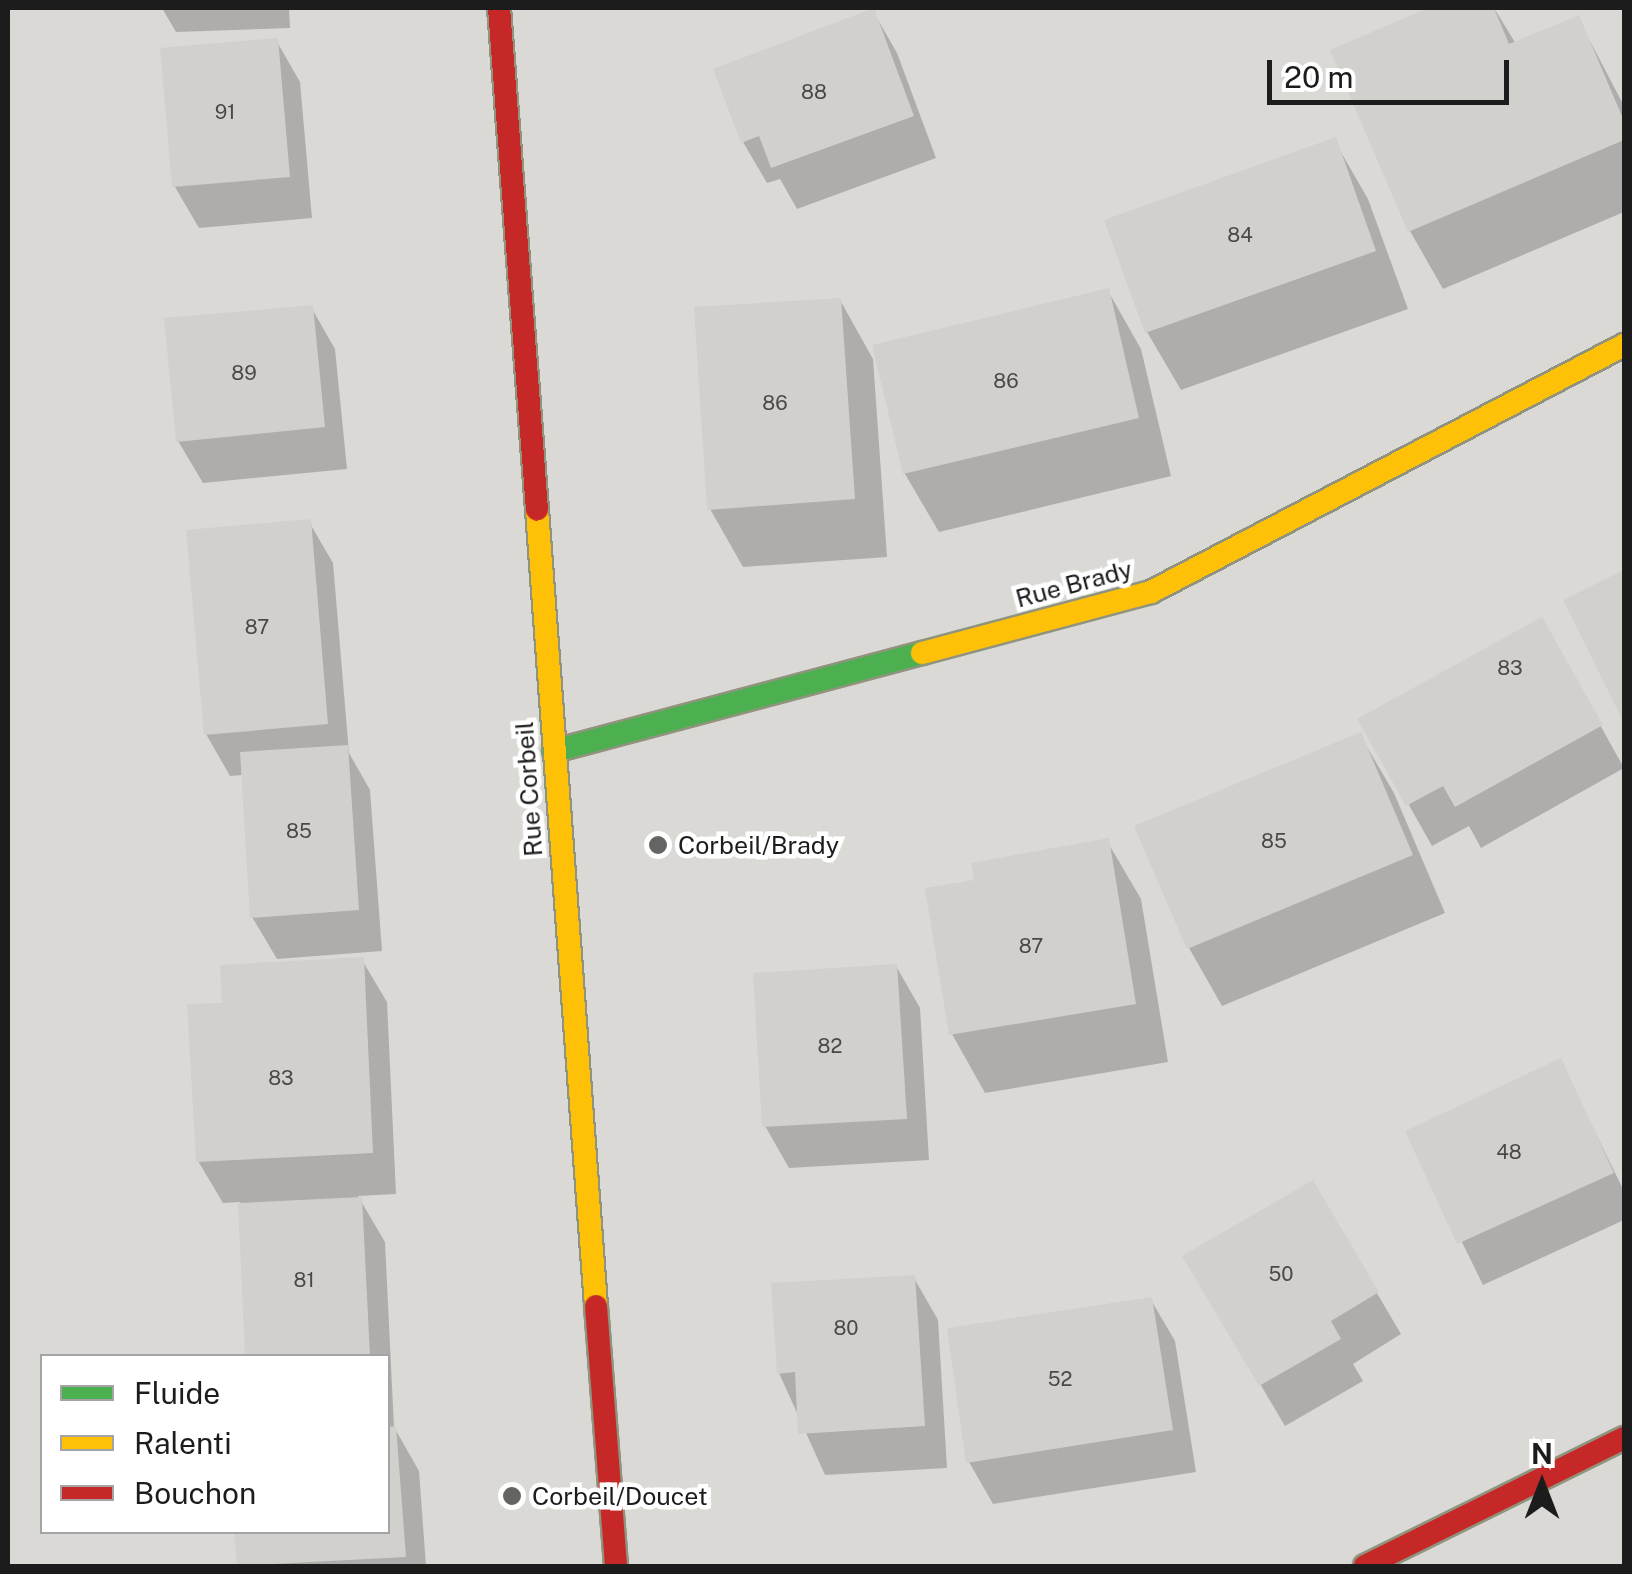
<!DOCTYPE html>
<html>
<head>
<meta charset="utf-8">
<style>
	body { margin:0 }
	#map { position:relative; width:1632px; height:1574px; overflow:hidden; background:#ebeae5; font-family:"Public Sans",sans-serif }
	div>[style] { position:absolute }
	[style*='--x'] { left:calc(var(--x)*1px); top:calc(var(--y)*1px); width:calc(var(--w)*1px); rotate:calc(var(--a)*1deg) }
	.residential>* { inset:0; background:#dad9d6 }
	.shadow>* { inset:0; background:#0003 }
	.building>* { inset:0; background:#d2d0cc }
	.roads { filter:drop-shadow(2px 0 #90947e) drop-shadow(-2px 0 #90947e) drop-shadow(0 2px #90947e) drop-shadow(0 -2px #90947e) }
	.fast>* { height:22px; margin:-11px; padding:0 11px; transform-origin:11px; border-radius:11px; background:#4caf50 }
	.slow>* { height:22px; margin:-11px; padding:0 11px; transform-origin:11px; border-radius:11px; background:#ffc107 }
	.jam>* { height:22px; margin:-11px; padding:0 11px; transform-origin:11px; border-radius:11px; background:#c62828 }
	.dots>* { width:28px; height:28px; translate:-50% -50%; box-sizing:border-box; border:5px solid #fff; border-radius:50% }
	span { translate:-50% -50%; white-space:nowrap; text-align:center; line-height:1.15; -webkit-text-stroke:9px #fff; paint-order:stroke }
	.number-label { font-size:20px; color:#4a4948 }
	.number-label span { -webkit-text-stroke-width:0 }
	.street-label { font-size:25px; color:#1c1c1c }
	.poi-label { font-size:25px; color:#1c1c1c }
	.left { translate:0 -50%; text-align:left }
	.frame { position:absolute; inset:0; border:10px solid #1c1c1c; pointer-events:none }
	.legend { position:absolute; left:40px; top:1354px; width:350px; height:180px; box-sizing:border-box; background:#fff; border:2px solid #a4a4a4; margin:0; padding:12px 18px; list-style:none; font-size:30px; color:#1c1c1c }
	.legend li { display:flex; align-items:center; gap:20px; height:50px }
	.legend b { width:50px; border:2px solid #a4a4a4 }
	.north { position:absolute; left:1492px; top:1434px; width:100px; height:100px; -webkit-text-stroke:8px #fff; paint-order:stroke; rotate:0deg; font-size:28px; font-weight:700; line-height:40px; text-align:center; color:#1c1c1c }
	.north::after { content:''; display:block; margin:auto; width:35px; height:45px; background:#1c1c1c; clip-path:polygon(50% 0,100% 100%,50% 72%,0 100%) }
	.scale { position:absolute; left:1267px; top:60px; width:242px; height:45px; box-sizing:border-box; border:5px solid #1c1c1c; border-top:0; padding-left:12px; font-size:30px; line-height:35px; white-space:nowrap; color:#1c1c1c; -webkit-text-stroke:8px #fff; paint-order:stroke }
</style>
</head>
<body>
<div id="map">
	<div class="residential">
		<i style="clip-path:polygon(evenodd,8px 8px,1624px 8px,1624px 1566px,8px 1566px,8px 8px,42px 1356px,388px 1356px,388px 1532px,42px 1532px,42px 1356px)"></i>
	</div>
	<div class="shadow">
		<i style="clip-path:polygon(162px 8px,289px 8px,290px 28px,176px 32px)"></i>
		<i style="clip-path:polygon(1435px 8px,1494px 8px,1516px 44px,1578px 18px,1624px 106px,1624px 212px,1443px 289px,1410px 231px,1333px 51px)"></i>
		<i style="clip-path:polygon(873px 11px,897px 53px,936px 158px,797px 209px,780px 179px,767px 183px,743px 142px)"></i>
		<i style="clip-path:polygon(276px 40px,300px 82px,312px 218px,199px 228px,175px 187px)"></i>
		<i style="clip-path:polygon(1334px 140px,1368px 199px,1408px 309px,1181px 390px,1147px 332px)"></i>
		<i style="clip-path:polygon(1108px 291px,1141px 349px,1171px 476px,939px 532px,905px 474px,876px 347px)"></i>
		<i style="clip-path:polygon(840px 300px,873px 359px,887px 557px,743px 567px,710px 509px)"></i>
		<i style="clip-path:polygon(311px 307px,335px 349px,347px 469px,203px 483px,178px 441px)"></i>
		<i style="clip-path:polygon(309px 522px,333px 563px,349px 753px,370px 790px,382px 951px,277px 959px,252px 917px,243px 775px,230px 776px,206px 734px)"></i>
		<i style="clip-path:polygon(1624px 573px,1624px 717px,1567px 601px)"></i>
		<i style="clip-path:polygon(1565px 662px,1624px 768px,1481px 848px,1469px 826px,1432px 846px,1361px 720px)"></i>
		<i style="clip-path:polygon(1360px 735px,1394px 793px,1445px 913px,1222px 1006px,1189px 948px)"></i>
		<i style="clip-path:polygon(1107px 841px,1141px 899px,1168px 1062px,985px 1093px,952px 1034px)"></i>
		<i style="clip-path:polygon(362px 960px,387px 1002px,396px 1194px,358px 1196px,385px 1242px,394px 1427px,419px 1471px,426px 1566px,239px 1566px,237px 1532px,388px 1532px,388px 1356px,248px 1356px,240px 1202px,223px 1203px,198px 1161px,224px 1005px)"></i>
		<i style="clip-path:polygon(896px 966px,920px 1008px,929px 1160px,789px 1168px,765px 1126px)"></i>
		<i style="clip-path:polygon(1560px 1061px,1624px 1191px,1624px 1220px,1483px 1285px,1408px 1132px)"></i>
		<i style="clip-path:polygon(1312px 1183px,1401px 1334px,1353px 1364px,1363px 1381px,1285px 1426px,1185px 1257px)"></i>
		<i style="clip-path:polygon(914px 1278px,938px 1320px,947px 1468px,825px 1475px,779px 1373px)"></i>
		<i style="clip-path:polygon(1151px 1300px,1175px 1341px,1196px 1472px,993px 1504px,969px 1462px)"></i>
	</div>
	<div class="building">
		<i style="clip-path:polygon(874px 8px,914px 116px,771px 168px,759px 136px,741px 143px,713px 69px)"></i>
		<i style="clip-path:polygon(1428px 8px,1494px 8px,1509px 44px,1579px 15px,1624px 121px,1624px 140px,1408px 232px,1330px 50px)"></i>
		<i style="clip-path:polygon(278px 38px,290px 177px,172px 187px,160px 48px)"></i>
		<i style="clip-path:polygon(1336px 137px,1376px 251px,1145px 333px,1104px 220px)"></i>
		<i style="clip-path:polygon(1109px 288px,1139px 418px,903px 474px,872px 345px)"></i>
		<i style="clip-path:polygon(841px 298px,855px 499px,707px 510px,694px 307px)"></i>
		<i style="clip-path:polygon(313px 305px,325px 427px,176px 442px,164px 318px)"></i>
		<i style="clip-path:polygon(311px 519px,328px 724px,204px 735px,186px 530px)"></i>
		<i style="clip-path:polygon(1624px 570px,1624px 723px,1563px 600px)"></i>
		<i style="clip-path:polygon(1542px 617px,1603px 725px,1455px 807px,1443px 786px,1406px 806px,1357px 719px)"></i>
		<i style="clip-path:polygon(1361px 732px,1413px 855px,1187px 949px,1134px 826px)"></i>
		<i style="clip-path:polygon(348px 745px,359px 910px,250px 918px,240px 752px)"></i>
		<i style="clip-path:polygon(1109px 838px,1136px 1004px,949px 1035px,925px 888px,974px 880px,971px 863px)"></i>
		<i style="clip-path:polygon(364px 957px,373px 1153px,196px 1162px,187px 1004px,222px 1003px,220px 965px)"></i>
		<i style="clip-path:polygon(897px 964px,907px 1119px,762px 1127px,753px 973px)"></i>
		<i style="clip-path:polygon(1561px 1058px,1614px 1173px,1457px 1244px,1405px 1131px)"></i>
		<i style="clip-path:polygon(1313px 1180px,1379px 1292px,1331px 1321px,1341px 1339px,1259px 1386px,1182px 1256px)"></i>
		<i style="clip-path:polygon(362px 1197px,370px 1356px,245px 1356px,238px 1203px)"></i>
		<i style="clip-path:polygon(915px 1275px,925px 1426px,798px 1434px,795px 1372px,777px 1374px,771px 1283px)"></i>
		<i style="clip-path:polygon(1152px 1297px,1173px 1430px,966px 1463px,947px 1328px)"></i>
		<i style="clip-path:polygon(396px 1426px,406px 1557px,237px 1566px,234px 1532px,388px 1532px,388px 1427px)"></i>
	</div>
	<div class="roads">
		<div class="fast">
			<i style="--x:554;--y:751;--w:381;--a:-14.9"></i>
		</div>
		<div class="slow">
			<i style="--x:537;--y:510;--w:798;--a:85.76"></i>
			<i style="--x:922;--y:653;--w:237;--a:-14.9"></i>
			<i style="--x:1151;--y:592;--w:534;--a:-27.57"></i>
		</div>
		<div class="jam">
			<i style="--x:499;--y:8;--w:503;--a:85.67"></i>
			<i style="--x:596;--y:1306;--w:261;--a:85.6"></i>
			<i style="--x:1365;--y:1566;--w:289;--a:-26.3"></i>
		</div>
	</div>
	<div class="dots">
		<i style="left:658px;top:845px;background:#646462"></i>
		<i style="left:512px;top:1496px;background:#646462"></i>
	</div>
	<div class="number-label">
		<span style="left:814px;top:92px">88</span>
		<span style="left:225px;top:112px">91</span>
		<span style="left:1240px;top:235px">84</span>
		<span style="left:244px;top:373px">89</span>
		<span style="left:1006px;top:381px">86</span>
		<span style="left:775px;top:403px">86</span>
		<span style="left:257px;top:627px">87</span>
		<span style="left:1510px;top:668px">83</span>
		<span style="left:299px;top:831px">85</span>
		<span style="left:1274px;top:841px">85</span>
		<span style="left:1031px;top:946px">87</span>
		<span style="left:830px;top:1046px">82</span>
		<span style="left:281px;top:1078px">83</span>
		<span style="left:1509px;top:1152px">48</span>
		<span style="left:1281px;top:1274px">50</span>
		<span style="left:304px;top:1280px">81</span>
		<span style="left:846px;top:1328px">80</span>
		<span style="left:1060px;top:1379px">52</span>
	</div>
	<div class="street-label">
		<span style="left:1074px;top:584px;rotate:-15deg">Rue Brady</span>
		<span style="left:529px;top:789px;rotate:-94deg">Rue Corbeil</span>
	</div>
	<div class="poi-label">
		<span class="left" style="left:678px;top:845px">Corbeil/Brady</span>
		<span class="left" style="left:532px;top:1496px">Corbeil/Doucet</span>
	</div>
	<div class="frame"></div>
	<ul class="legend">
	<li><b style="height:12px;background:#4caf50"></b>Fluide</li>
	<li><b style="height:12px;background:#ffc107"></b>Ralenti</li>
	<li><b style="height:12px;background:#c62828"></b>Bouchon</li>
	</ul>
	<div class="north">N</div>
	<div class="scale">20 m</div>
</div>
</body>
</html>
